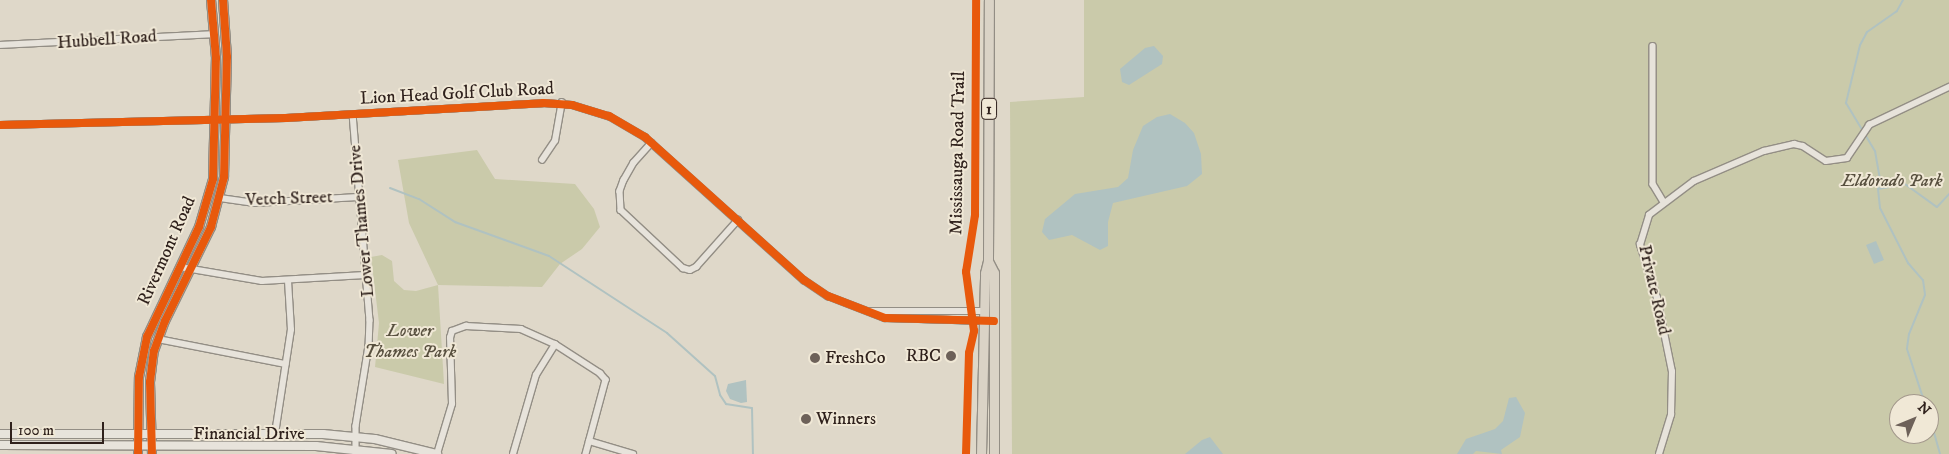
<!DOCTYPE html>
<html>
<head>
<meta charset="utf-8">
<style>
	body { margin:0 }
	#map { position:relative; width:1949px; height:454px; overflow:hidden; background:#dfd8c9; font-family:"IM FELL DW Pica",serif }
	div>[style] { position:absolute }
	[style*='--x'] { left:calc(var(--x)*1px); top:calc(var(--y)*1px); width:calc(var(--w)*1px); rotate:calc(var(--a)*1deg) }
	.green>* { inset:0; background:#cacaaa }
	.water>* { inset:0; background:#b0c2c1 }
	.stream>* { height:2px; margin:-1px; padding:0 1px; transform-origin:1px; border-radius:1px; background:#b0c2c1 }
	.roads { filter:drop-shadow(1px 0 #938e85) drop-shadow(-1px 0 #938e85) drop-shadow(0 1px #938e85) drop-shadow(0 -1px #938e85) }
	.street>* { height:5.5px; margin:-2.75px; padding:0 2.75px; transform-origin:2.75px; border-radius:2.75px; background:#e7e3db }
	.secondary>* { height:8px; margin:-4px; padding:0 4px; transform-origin:4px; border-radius:4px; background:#e7e3db }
	.primary>* { height:9px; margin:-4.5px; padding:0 4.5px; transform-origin:4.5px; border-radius:4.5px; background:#dad3c6 }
	.cycleway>* { height:8px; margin:-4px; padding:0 4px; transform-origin:4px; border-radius:4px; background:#e8590c }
	.dots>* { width:14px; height:14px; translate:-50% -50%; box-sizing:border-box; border:2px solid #f0e8d6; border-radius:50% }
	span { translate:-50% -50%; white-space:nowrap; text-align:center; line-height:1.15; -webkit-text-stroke:4px #f0e8d6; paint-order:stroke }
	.shield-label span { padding:1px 4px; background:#f0e8d6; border:1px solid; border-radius:4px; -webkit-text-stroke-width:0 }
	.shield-label { font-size:16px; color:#2f211c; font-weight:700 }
	.street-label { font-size:18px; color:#2f211c }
	.park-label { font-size:18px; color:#58503f; font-style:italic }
	.poi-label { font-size:18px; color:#2f211c }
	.right { translate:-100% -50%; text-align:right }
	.left { translate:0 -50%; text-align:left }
	.north { position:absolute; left:1889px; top:394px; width:50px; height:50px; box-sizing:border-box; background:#f0e8d6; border:1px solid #a3988c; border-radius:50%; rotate:45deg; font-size:14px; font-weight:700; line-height:20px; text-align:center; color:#2f211c }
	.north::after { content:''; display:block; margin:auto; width:18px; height:22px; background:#6d6159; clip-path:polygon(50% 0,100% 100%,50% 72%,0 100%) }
	.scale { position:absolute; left:10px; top:422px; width:94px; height:22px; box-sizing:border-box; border:2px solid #2f211c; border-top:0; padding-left:6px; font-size:15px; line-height:18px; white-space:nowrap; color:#2f211c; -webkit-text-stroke:4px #f0e8d6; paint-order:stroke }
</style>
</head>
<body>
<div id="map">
	<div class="green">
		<i style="clip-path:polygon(evenodd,1084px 0,1949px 0,1949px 454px,1012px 454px,1010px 102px,1084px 97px,1084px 0,1899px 404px,1929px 404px,1929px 434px,1899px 434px,1899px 404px)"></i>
		<i style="clip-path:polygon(477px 150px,495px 179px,575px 184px,594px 209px,600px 227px,582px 249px,560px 264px,542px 287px,438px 285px,444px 384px,375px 367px,379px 323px,371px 257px,382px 255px,392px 261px,394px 281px,404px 290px,416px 291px,438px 285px,409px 223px,398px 160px)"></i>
	</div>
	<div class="water">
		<i style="clip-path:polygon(1154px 46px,1163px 56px,1162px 64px,1129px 85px,1122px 82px,1120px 69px,1145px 48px)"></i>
		<i style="clip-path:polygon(1170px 114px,1185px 123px,1194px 133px,1201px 154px,1202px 174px,1187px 186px,1113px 203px,1108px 222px,1108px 246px,1100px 250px,1072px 235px,1049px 240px,1042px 232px,1045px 219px,1075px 194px,1118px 187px,1128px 178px,1133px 150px,1143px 126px,1157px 117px)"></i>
		<i style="clip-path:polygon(1876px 241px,1884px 260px,1874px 264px,1866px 245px)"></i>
		<i style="clip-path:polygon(746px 380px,747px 402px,741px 403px,730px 399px,726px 391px,728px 384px)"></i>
		<i style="clip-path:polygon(1516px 397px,1525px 413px,1520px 437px,1501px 450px,1502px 454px,1476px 451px,1473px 454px,1457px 454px,1466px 439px,1495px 429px,1503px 421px,1509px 398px)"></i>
		<i style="clip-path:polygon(1210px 437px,1223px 454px,1185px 454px,1202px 440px)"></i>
	</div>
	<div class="stream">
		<i style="--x:1903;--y:0;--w:13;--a:119"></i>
		<i style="--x:1897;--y:11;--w:37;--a:145"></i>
		<i style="--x:1867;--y:32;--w:15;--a:118"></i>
		<i style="--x:1860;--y:45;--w:60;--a:103.6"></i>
		<i style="--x:1846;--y:103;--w:56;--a:58.9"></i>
		<i style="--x:1875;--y:151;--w:29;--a:80"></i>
		<i style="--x:1880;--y:180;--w:9;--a:103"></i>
		<i style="--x:1878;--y:189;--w:19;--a:84"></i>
		<i style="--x:1880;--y:208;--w:62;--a:63"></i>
		<i style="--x:1908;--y:263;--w:23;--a:49"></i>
		<i style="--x:1923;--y:280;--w:15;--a:82"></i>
		<i style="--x:1925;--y:295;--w:42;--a:112.3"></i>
		<i style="--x:1909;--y:334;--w:15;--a:98"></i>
		<i style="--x:1907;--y:349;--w:58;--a:71.9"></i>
		<i style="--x:390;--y:188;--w:31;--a:21"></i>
		<i style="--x:419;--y:199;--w:43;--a:32.6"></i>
		<i style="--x:455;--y:222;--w:100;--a:19.9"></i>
		<i style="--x:549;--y:256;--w:141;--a:33.1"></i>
		<i style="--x:667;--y:333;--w:64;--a:41.9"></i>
		<i style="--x:715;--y:376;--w:20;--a:75"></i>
		<i style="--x:720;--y:395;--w:11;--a:56"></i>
		<i style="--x:726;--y:404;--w:26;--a:9"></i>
		<i style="--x:752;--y:408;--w:46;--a:88.8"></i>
		<i style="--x:1878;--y:189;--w:27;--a:-10"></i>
		<i style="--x:1905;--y:184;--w:39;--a:36"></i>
		<i style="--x:1937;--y:207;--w:18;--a:-47"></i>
		<i style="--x:1929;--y:415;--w:41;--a:74.2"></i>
	</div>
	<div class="roads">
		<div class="street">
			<i style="--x:0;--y:45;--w:214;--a:-2.9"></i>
			<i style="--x:1653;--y:46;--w:138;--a:90"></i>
			<i style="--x:1653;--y:184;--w:21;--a:59"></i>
			<i style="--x:353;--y:114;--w:207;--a:85.3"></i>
			<i style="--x:370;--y:320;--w:26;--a:92"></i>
			<i style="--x:369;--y:346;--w:81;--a:99.2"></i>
			<i style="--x:356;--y:426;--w:28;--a:90"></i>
			<i style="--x:0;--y:125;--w:286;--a:-1.4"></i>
			<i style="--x:286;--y:118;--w:257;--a:-3.3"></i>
			<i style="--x:543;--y:103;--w:29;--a:4"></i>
			<i style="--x:572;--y:105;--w:39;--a:17"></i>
			<i style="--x:609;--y:116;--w:42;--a:30.3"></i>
			<i style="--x:645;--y:137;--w:214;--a:42"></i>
			<i style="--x:804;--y:280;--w:29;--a:34"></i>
			<i style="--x:828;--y:296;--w:61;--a:21.1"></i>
			<i style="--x:885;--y:318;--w:101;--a:1.7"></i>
			<i style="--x:652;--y:143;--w:27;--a:132"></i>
			<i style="--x:634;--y:163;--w:20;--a:120"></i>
			<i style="--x:624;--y:180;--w:12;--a:110"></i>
			<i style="--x:620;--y:191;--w:19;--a:87"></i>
			<i style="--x:621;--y:210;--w:85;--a:43.1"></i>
			<i style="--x:683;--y:268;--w:7;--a:16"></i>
			<i style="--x:690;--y:270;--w:7;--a:-27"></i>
			<i style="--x:696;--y:267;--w:63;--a:-48.2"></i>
			<i style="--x:542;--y:160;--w:23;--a:-56"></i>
			<i style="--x:555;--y:141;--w:39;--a:-80"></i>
			<i style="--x:220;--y:198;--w:35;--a:8"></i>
			<i style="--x:255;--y:203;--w:103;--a:-3.3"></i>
			<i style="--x:180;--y:267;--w:83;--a:9.7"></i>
			<i style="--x:262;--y:281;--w:103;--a:-3.3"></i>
			<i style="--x:870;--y:311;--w:116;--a:0"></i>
			<i style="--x:158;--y:339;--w:130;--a:11.1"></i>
			<i style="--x:275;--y:434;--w:105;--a:-81.3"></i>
			<i style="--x:291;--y:330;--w:49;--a:-93.5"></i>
			<i style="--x:589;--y:441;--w:46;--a:16.5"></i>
			<i style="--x:437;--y:454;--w:52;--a:-73.3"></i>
			<i style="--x:452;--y:404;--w:66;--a:-91.7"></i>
			<i style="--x:450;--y:338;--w:7;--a:-74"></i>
			<i style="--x:452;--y:331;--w:15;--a:-20"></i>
			<i style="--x:466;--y:326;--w:55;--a:3.1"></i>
			<i style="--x:521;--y:329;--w:37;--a:24"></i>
			<i style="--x:513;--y:454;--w:82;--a:-73.8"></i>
			<i style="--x:536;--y:375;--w:36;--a:-58"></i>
			<i style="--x:555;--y:344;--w:54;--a:32.8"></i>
			<i style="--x:600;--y:373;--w:9;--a:49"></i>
			<i style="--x:606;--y:380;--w:77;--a:105.1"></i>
			<i style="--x:1659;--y:454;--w:41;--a:-72.9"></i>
			<i style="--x:1671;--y:415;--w:43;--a:-88.7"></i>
			<i style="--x:1672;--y:372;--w:76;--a:-101.5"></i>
			<i style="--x:1657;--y:298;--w:56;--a:-107.8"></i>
			<i style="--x:1640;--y:245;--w:31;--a:-73"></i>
			<i style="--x:1649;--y:215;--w:56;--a:-37.1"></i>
			<i style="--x:1694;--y:181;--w:76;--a:-23.2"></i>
			<i style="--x:1764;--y:151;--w:31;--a:-13"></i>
			<i style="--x:1794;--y:144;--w:9;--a:13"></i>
			<i style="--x:1803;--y:146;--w:27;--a:33"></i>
			<i style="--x:1826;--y:161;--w:21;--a:-8"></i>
			<i style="--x:1847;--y:158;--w:40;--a:-56"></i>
			<i style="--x:1869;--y:125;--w:89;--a:-25.4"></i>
		</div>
		<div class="secondary">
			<i style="--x:0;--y:434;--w:323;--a:0"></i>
			<i style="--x:323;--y:434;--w:52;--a:5.5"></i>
			<i style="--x:375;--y:439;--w:64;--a:13.6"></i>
			<i style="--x:0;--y:445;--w:316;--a:0.2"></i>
			<i style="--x:316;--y:446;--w:76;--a:6"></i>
			<i style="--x:138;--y:454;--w:77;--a:-89.3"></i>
			<i style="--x:139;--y:377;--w:41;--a:-78.7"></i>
			<i style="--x:147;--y:337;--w:122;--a:-64.7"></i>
			<i style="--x:199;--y:227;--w:50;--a:-73.7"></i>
			<i style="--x:213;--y:179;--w:121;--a:-88.6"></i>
			<i style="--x:216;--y:58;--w:58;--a:-94.9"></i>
			<i style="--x:152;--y:454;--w:72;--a:-91.6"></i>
			<i style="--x:150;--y:382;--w:31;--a:-83"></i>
			<i style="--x:154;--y:351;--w:32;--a:-70"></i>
			<i style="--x:165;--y:321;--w:105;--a:-63.9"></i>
			<i style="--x:211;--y:227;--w:52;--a:-75.4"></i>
			<i style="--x:224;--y:177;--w:120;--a:-88.6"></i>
			<i style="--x:227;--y:57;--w:57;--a:-94"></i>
		</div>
		<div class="primary">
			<i style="--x:988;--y:261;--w:13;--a:63"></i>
			<i style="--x:994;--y:273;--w:181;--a:90"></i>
			<i style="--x:981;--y:454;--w:181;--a:-88.7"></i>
			<i style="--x:985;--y:273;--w:12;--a:-76"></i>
			<i style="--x:988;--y:261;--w:261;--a:-89.8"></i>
		</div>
	</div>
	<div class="cycleway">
		<i style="--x:0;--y:125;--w:286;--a:-1.4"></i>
		<i style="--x:286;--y:118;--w:257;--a:-3.3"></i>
		<i style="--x:543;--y:103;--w:29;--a:4"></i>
		<i style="--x:572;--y:105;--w:39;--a:17"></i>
		<i style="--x:609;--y:116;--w:42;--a:30.3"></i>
		<i style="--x:645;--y:137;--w:214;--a:42"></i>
		<i style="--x:804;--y:280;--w:29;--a:34"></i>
		<i style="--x:828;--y:296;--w:61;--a:21.1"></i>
		<i style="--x:885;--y:318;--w:109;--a:1.6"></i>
		<i style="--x:138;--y:454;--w:77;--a:-89.3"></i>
		<i style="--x:139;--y:377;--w:41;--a:-78.7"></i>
		<i style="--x:147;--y:337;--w:122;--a:-64.7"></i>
		<i style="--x:199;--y:227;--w:50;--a:-73.7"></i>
		<i style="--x:213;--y:179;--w:121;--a:-88.6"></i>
		<i style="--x:216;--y:58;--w:58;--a:-94.9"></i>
		<i style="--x:152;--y:454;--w:72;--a:-91.6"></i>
		<i style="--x:150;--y:382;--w:31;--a:-83"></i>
		<i style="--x:154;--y:351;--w:32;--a:-70"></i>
		<i style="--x:165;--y:321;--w:105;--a:-63.9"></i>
		<i style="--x:211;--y:227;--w:52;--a:-75.4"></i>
		<i style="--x:224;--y:177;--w:120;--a:-88.6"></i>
		<i style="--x:227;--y:57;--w:57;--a:-94"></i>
		<i style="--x:966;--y:454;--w:101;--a:-88.3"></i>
		<i style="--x:969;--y:353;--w:23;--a:-77"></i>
		<i style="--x:974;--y:331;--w:60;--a:-97.7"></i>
		<i style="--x:966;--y:272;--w:58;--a:-81"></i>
		<i style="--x:975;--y:215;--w:215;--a:-89.7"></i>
	</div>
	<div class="dots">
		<i style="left:951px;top:356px;background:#6d6159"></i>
		<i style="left:815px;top:358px;background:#6d6159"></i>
		<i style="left:806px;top:419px;background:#6d6159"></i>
	</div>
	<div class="shield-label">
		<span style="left:989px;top:109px">1</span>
	</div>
	<div class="street-label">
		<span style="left:107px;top:40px;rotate:-4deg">Hubbell Road</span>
		<span style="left:457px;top:94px;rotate:-3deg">Lion Head Golf Club Road</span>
		<span style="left:958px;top:153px;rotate:-89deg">Mississauga Road Trail</span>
		<span style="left:289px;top:199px;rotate:-2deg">Vetch Street</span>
		<span style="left:362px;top:221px;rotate:-95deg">Lower Thames Drive</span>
		<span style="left:167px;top:251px;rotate:-66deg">Rivermont Road</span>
		<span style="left:1654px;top:290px;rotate:77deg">Private Road</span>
		<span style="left:249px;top:434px">Financial Drive</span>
	</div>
	<div class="park-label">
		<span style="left:1892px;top:181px">Eldorado Park</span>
		<span style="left:410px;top:342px">Lower<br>Thames Park</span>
	</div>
	<div class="poi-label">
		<span class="right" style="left:941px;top:356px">RBC</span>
		<span class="left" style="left:825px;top:358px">FreshCo</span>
		<span class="left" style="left:816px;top:419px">Winners</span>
	</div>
	<div class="north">N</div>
	<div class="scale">100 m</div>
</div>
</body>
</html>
